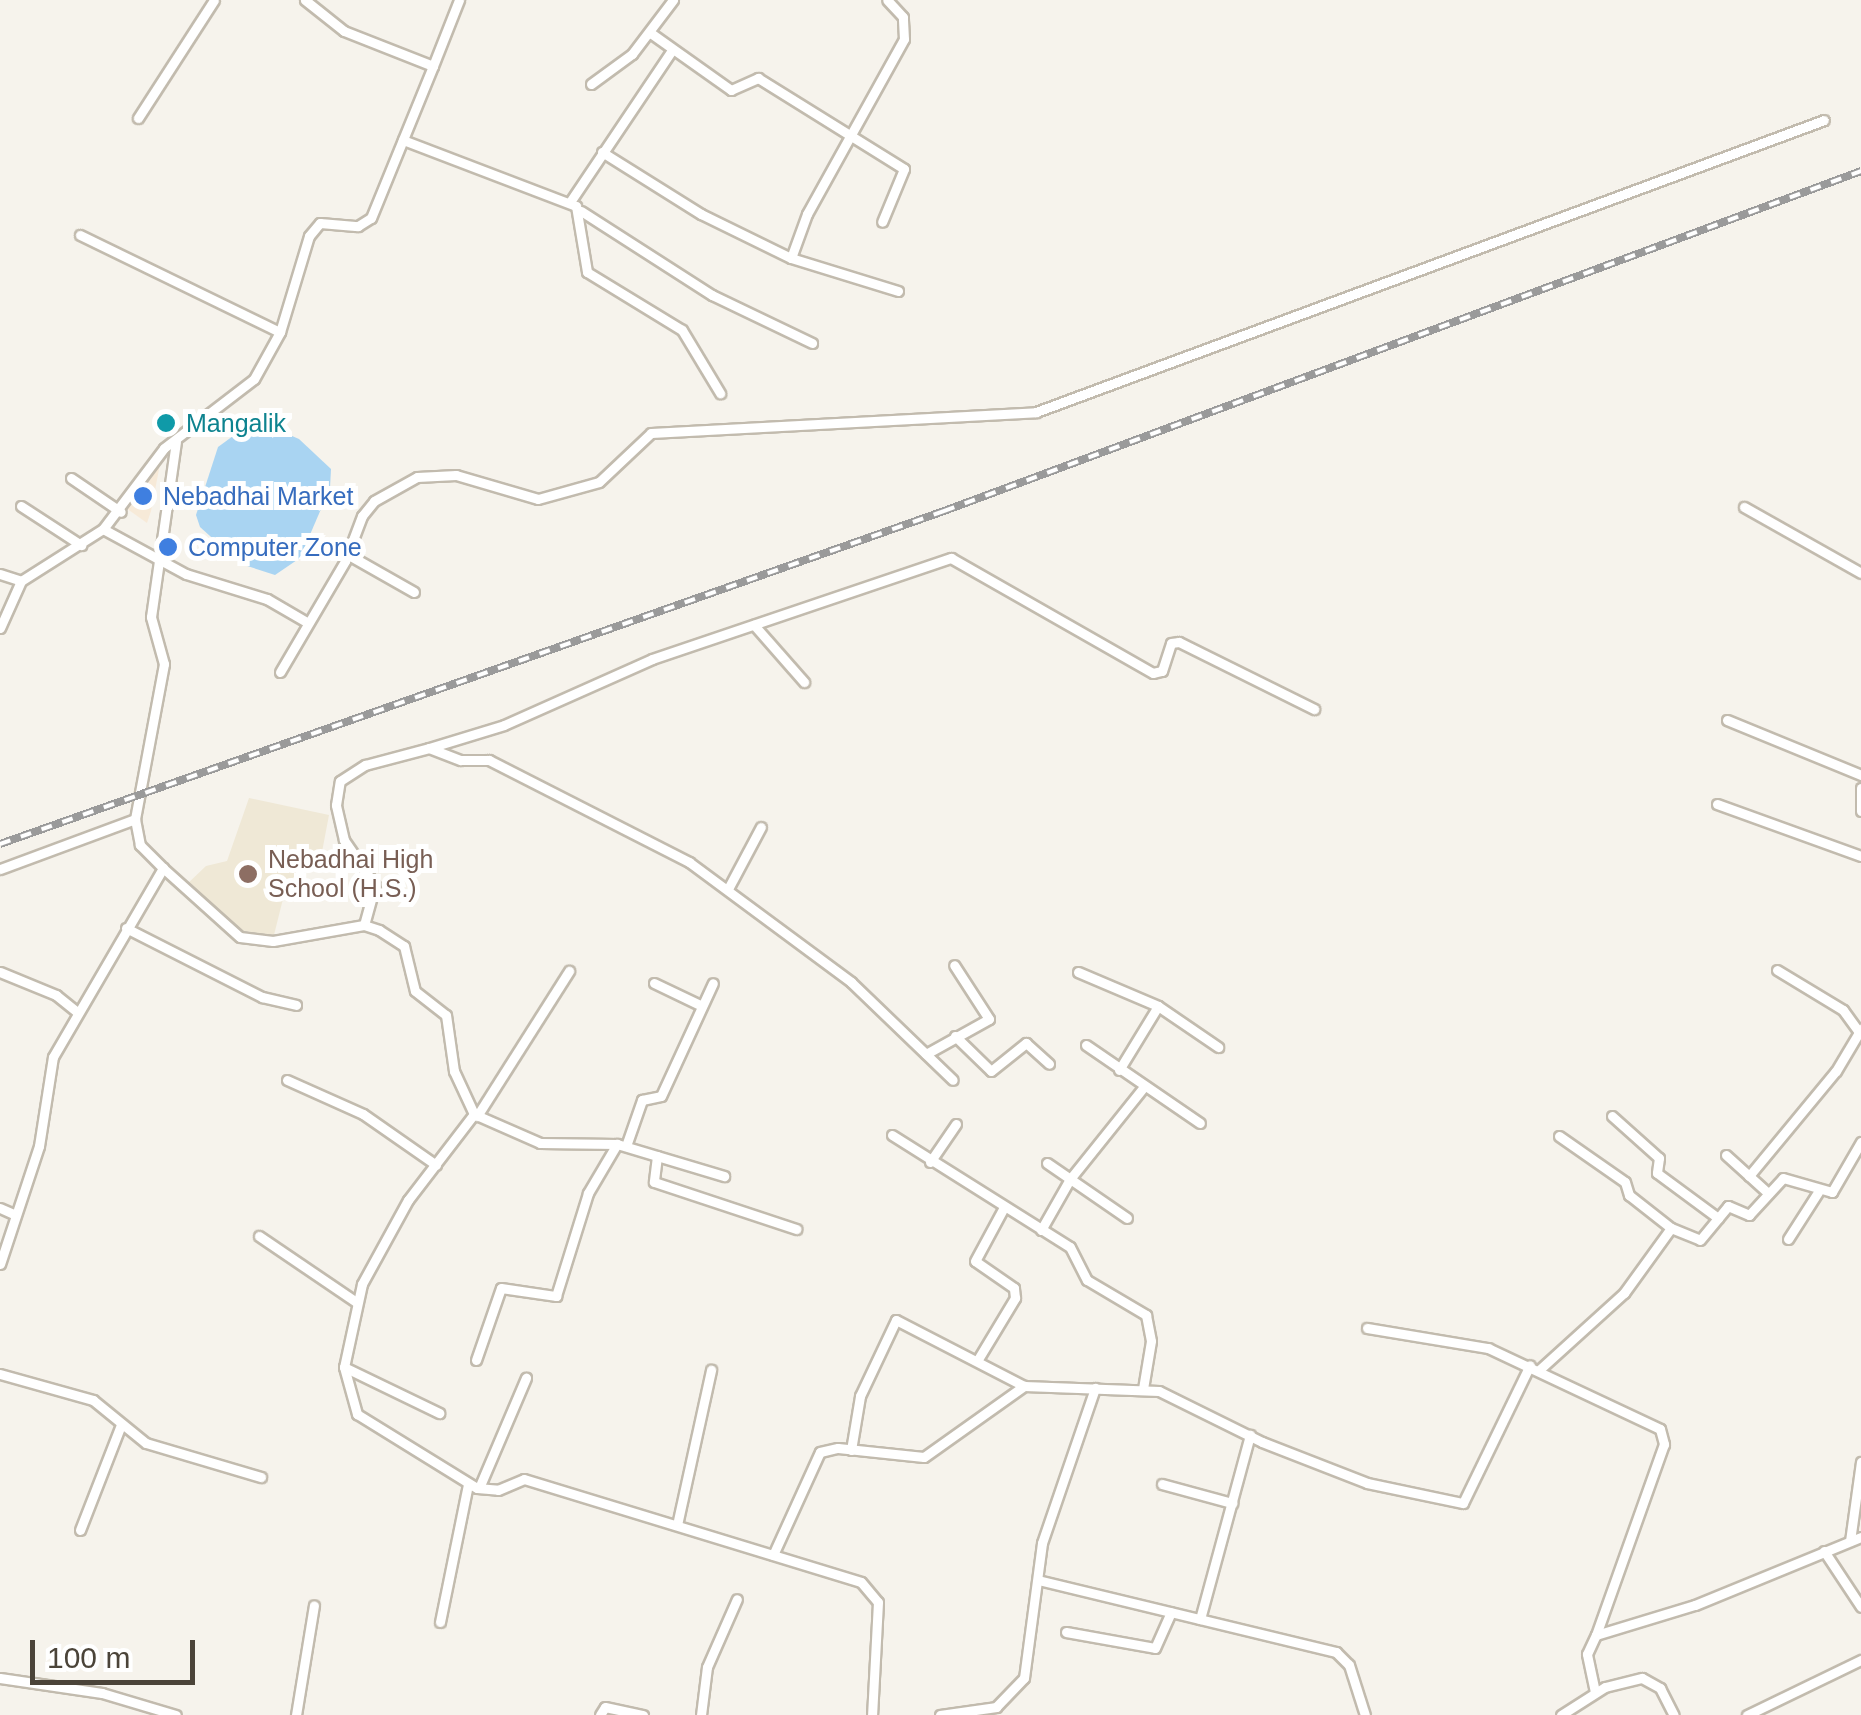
<!DOCTYPE html>
<html>
<head>
<meta charset="utf-8">
<style>
	body { margin:0 }
	#map { position:relative; width:1861px; height:1715px; overflow:hidden; background:#f6f3ec; font-family:Helvetica,sans-serif }
	div>[style] { position:absolute }
	[style*='--x'] { left:calc(var(--x)*1px); top:calc(var(--y)*1px); width:calc(var(--w)*1px); rotate:calc(var(--a)*1deg) }
	.commercial>* { inset:0; background:#f7ead8 }
	.education>* { inset:0; background:#efe8d6 }
	.water>* { inset:0; background:#a9d4f2 }
	.roads { filter:drop-shadow(2px 0 #c2bbae) drop-shadow(-2px 0 #c2bbae) drop-shadow(0 2px #c2bbae) drop-shadow(0 -2px #c2bbae) }
	.minor>* { height:9px; margin:-4.5px; padding:0 4.5px; transform-origin:4.5px; border-radius:4.5px; background:#fff }
	.rail>* { height:8px; margin-top:-4px; transform-origin:0; background:repeating-linear-gradient(90deg,#fff 0 11px,#9a9a9a 0 22px); box-sizing:border-box; border-block:2px solid #9a9a9a }
	.dots>* { width:28px; height:28px; translate:-50% -50%; box-sizing:border-box; border:5px solid #fff; border-radius:50% }
	span { translate:-50% -50%; white-space:nowrap; text-align:center; line-height:1.15; -webkit-text-stroke:10px #fff; paint-order:stroke }
	.culture-label { font-size:25px; color:#0d838f }
	.left { translate:0 -50%; text-align:left }
	.shop-label { font-size:25px; color:#366cbe }
	.education-label { font-size:25px; color:#785e54 }
	.scale { position:absolute; left:30px; top:1640px; width:165px; height:45px; box-sizing:border-box; border:5px solid #4b4439; border-top:0; padding-left:12px; font-size:30px; line-height:35px; white-space:nowrap; color:#4b4439; -webkit-text-stroke:8px #fff; paint-order:stroke }
</style>
</head>
<body>
<div id="map">
	<div class="commercial">
		<i style="clip-path:polygon(161px 459px,151px 511px,147px 523px,126px 508px)"></i>
	</div>
	<div class="education">
		<i style="clip-path:polygon(249px 798px,329px 815px,322px 852px,287px 883px,274px 935px,234px 930px,185px 886px,206px 866px,227px 861px)"></i>
	</div>
	<div class="water">
		<i style="clip-path:polygon(255px 420px,299px 439px,331px 469px,330px 488px,300px 558px,275px 575px,241px 564px,200px 527px,196px 515px,218px 447px)"></i>
	</div>
	<div class="roads">
		<div class="minor">
			<i style="--x:652;--y:34;--w:97;--a:35.3"></i>
			<i style="--x:731;--y:90;--w:30;--a:-24"></i>
			<i style="--x:758;--y:78;--w:172;--a:31.9"></i>
			<i style="--x:904;--y:169;--w:57;--a:112.5"></i>
			<i style="--x:433;--y:66;--w:71;--a:-68.5"></i>
			<i style="--x:591;--y:84;--w:51;--a:-36.2"></i>
			<i style="--x:632;--y:54;--w:68;--a:-52.8"></i>
			<i style="--x:138;--y:118;--w:140;--a:-57.2"></i>
			<i style="--x:403;--y:140;--w:185;--a:20.9"></i>
			<i style="--x:576;--y:206;--w:67;--a:80.5"></i>
			<i style="--x:587;--y:272;--w:111;--a:31.4"></i>
			<i style="--x:682;--y:330;--w:74;--a:58.9"></i>
			<i style="--x:602;--y:152;--w:117;--a:32.1"></i>
			<i style="--x:701;--y:214;--w:100;--a:26.1"></i>
			<i style="--x:791;--y:258;--w:112;--a:17.1"></i>
			<i style="--x:570;--y:202;--w:183;--a:-56.1"></i>
			<i style="--x:581;--y:211;--w:156;--a:32.7"></i>
			<i style="--x:712;--y:295;--w:111;--a:25.6"></i>
			<i style="--x:80;--y:235;--w:222;--a:25.9"></i>
			<i style="--x:791;--y:258;--w:47;--a:-70"></i>
			<i style="--x:807;--y:214;--w:200;--a:-61"></i>
			<i style="--x:904;--y:39;--w:22;--a:-93"></i>
			<i style="--x:903;--y:17;--w:23;--a:-133"></i>
			<i style="--x:71;--y:478;--w:60;--a:34.2"></i>
			<i style="--x:21;--y:506;--w:72;--a:33"></i>
			<i style="--x:1744;--y:507;--w:134;--a:29.4"></i>
			<i style="--x:103;--y:529;--w:101;--a:-53"></i>
			<i style="--x:164;--y:448;--w:113;--a:-37.5"></i>
			<i style="--x:254;--y:379;--w:54;--a:-61"></i>
			<i style="--x:280;--y:332;--w:100;--a:-73.2"></i>
			<i style="--x:309;--y:236;--w:17;--a:-50"></i>
			<i style="--x:320;--y:223;--w:38;--a:5"></i>
			<i style="--x:358;--y:226;--w:15;--a:-32"></i>
			<i style="--x:371;--y:218;--w:164;--a:-67.8"></i>
			<i style="--x:433;--y:66;--w:96;--a:-158.5"></i>
			<i style="--x:344;--y:31;--w:50;--a:-141.5"></i>
			<i style="--x:347;--y:554;--w:77;--a:29.6"></i>
			<i style="--x:0;--y:574;--w:22;--a:18"></i>
			<i style="--x:21;--y:581;--w:97;--a:-32.4"></i>
			<i style="--x:103;--y:529;--w:94;--a:28.5"></i>
			<i style="--x:186;--y:574;--w:85;--a:17.2"></i>
			<i style="--x:267;--y:599;--w:44;--a:30.1"></i>
			<i style="--x:754;--y:625;--w:76;--a:48.7"></i>
			<i style="--x:0;--y:628;--w:51;--a:-65.9"></i>
			<i style="--x:280;--y:672;--w:129;--a:-59.6"></i>
			<i style="--x:345;--y:561;--w:48;--a:-69.3"></i>
			<i style="--x:362;--y:516;--w:19;--a:-51"></i>
			<i style="--x:374;--y:501;--w:49;--a:-29.2"></i>
			<i style="--x:417;--y:477;--w:39;--a:-3"></i>
			<i style="--x:456;--y:475;--w:85;--a:16.3"></i>
			<i style="--x:538;--y:499;--w:63;--a:-15.6"></i>
			<i style="--x:599;--y:482;--w:71;--a:-43.3"></i>
			<i style="--x:651;--y:433;--w:386;--a:-3.1"></i>
			<i style="--x:1036;--y:412;--w:840;--a:-20.33"></i>
			<i style="--x:1727;--y:720;--w:145;--a:22.3"></i>
			<i style="--x:429;--y:748;--w:78;--a:-17"></i>
			<i style="--x:504;--y:725;--w:162;--a:-24"></i>
			<i style="--x:652;--y:659;--w:316;--a:-18.7"></i>
			<i style="--x:951;--y:558;--w:232;--a:29.7"></i>
			<i style="--x:1153;--y:673;--w:9;--a:-13"></i>
			<i style="--x:1162;--y:671;--w:29;--a:-72"></i>
			<i style="--x:1171;--y:643;--w:8;--a:-7"></i>
			<i style="--x:1179;--y:642;--w:151;--a:26.4"></i>
			<i style="--x:1861;--y:788;--w:23;--a:90"></i>
			<i style="--x:1717;--y:804;--w:153;--a:19.9"></i>
			<i style="--x:163;--y:868;--w:103;--a:41.9"></i>
			<i style="--x:240;--y:937;--w:33;--a:7"></i>
			<i style="--x:273;--y:941;--w:92;--a:-10"></i>
			<i style="--x:364;--y:925;--w:16;--a:18"></i>
			<i style="--x:379;--y:930;--w:30;--a:33"></i>
			<i style="--x:404;--y:946;--w:46;--a:76.3"></i>
			<i style="--x:415;--y:991;--w:39;--a:38"></i>
			<i style="--x:446;--y:1015;--w:57;--a:81.9"></i>
			<i style="--x:454;--y:1071;--w:47;--a:65.1"></i>
			<i style="--x:474;--y:1114;--w:108;--a:127.5"></i>
			<i style="--x:408;--y:1200;--w:96;--a:118.7"></i>
			<i style="--x:362;--y:1284;--w:85;--a:102.2"></i>
			<i style="--x:344;--y:1367;--w:49;--a:74.5"></i>
			<i style="--x:357;--y:1414;--w:141;--a:31.7"></i>
			<i style="--x:477;--y:1488;--w:21;--a:5"></i>
			<i style="--x:498;--y:1490;--w:28;--a:-23"></i>
			<i style="--x:524;--y:1479;--w:352;--a:17"></i>
			<i style="--x:861;--y:1582;--w:26;--a:50"></i>
			<i style="--x:878;--y:1602;--w:113;--a:93"></i>
			<i style="--x:0;--y:869;--w:144;--a:-20.3"></i>
			<i style="--x:728;--y:889;--w:70;--a:-62"></i>
			<i style="--x:364;--y:925;--w:41;--a:-74.6"></i>
			<i style="--x:375;--y:885;--w:55;--a:-124.6"></i>
			<i style="--x:344;--y:840;--w:36;--a:-103"></i>
			<i style="--x:336;--y:805;--w:24;--a:-81"></i>
			<i style="--x:340;--y:781;--w:30;--a:-33"></i>
			<i style="--x:365;--y:765;--w:66;--a:-14.9"></i>
			<i style="--x:429;--y:748;--w:34;--a:21"></i>
			<i style="--x:461;--y:760;--w:28;--a:0"></i>
			<i style="--x:489;--y:760;--w:225;--a:27"></i>
			<i style="--x:689;--y:862;--w:202;--a:36.5"></i>
			<i style="--x:851;--y:982;--w:141;--a:43.9"></i>
			<i style="--x:126;--y:928;--w:153;--a:26.9"></i>
			<i style="--x:262;--y:997;--w:35;--a:13"></i>
			<i style="--x:1777;--y:970;--w:77;--a:31.2"></i>
			<i style="--x:1843;--y:1010;--w:27;--a:54"></i>
			<i style="--x:0;--y:972;--w:61;--a:22.3"></i>
			<i style="--x:56;--y:995;--w:28;--a:39"></i>
			<i style="--x:1078;--y:972;--w:87;--a:23"></i>
			<i style="--x:1158;--y:1006;--w:73;--a:34.3"></i>
			<i style="--x:654;--y:983;--w:53;--a:25.6"></i>
			<i style="--x:955;--y:1036;--w:50;--a:44.2"></i>
			<i style="--x:991;--y:1071;--w:45;--a:-38.7"></i>
			<i style="--x:1026;--y:1043;--w:31;--a:42"></i>
			<i style="--x:1086;--y:1045;--w:138;--a:34.4"></i>
			<i style="--x:926;--y:1054;--w:72;--a:-29.1"></i>
			<i style="--x:989;--y:1019;--w:64;--a:-122.9"></i>
			<i style="--x:1119;--y:1070;--w:75;--a:-58.6"></i>
			<i style="--x:287;--y:1080;--w:83;--a:24.1"></i>
			<i style="--x:363;--y:1114;--w:89;--a:34.9"></i>
			<i style="--x:474;--y:1114;--w:72;--a:23.7"></i>
			<i style="--x:540;--y:1143;--w:77;--a:0.7"></i>
			<i style="--x:617;--y:1144;--w:112;--a:16.7"></i>
			<i style="--x:477;--y:1116;--w:172;--a:-57.6"></i>
			<i style="--x:1612;--y:1116;--w:63;--a:41.8"></i>
			<i style="--x:1659;--y:1158;--w:15;--a:98"></i>
			<i style="--x:1657;--y:1173;--w:76;--a:36.4"></i>
			<i style="--x:892;--y:1135;--w:210;--a:32.2"></i>
			<i style="--x:1070;--y:1247;--w:37;--a:63"></i>
			<i style="--x:1087;--y:1280;--w:69;--a:30.7"></i>
			<i style="--x:1146;--y:1315;--w:26;--a:79"></i>
			<i style="--x:1151;--y:1341;--w:49;--a:99.5"></i>
			<i style="--x:1559;--y:1136;--w:80;--a:34.9"></i>
			<i style="--x:1625;--y:1182;--w:14;--a:73"></i>
			<i style="--x:1629;--y:1195;--w:53;--a:38.2"></i>
			<i style="--x:626;--y:1146;--w:49;--a:-70.8"></i>
			<i style="--x:642;--y:1100;--w:19;--a:-12"></i>
			<i style="--x:661;--y:1096;--w:124;--a:-65.3"></i>
			<i style="--x:1726;--y:1155;--w:57;--a:42.1"></i>
			<i style="--x:657;--y:1156;--w:26;--a:97"></i>
			<i style="--x:654;--y:1182;--w:150;--a:18.3"></i>
			<i style="--x:930;--y:1162;--w:46;--a:-55.6"></i>
			<i style="--x:1047;--y:1163;--w:97;--a:34.5"></i>
			<i style="--x:1749;--y:1176;--w:136;--a:-50.4"></i>
			<i style="--x:1836;--y:1071;--w:49;--a:-59.2"></i>
			<i style="--x:0;--y:1208;--w:17;--a:24"></i>
			<i style="--x:1041;--y:1230;--w:59;--a:-60.4"></i>
			<i style="--x:1070;--y:1179;--w:117;--a:-51.3"></i>
			<i style="--x:259;--y:1236;--w:117;--a:34.2"></i>
			<i style="--x:1788;--y:1239;--w:56;--a:-57.4"></i>
			<i style="--x:0;--y:1264;--w:124;--a:-71.7"></i>
			<i style="--x:39;--y:1146;--w:90;--a:-81.1"></i>
			<i style="--x:53;--y:1057;--w:219;--a:-59.8"></i>
			<i style="--x:163;--y:868;--w:33;--a:-135"></i>
			<i style="--x:140;--y:845;--w:26;--a:-101"></i>
			<i style="--x:135;--y:819;--w:158;--a:-79.4"></i>
			<i style="--x:164;--y:664;--w:49;--a:-105.5"></i>
			<i style="--x:151;--y:617;--w:177;--a:-81.9"></i>
			<i style="--x:1367;--y:1328;--w:123;--a:9.4"></i>
			<i style="--x:1488;--y:1348;--w:190;--a:25.2"></i>
			<i style="--x:1660;--y:1429;--w:16;--a:75"></i>
			<i style="--x:1664;--y:1444;--w:203;--a:109.6"></i>
			<i style="--x:476;--y:1360;--w:76;--a:-70.9"></i>
			<i style="--x:501;--y:1288;--w:56;--a:8.3"></i>
			<i style="--x:556;--y:1296;--w:108;--a:-72.7"></i>
			<i style="--x:588;--y:1193;--w:57;--a:-59.4"></i>
			<i style="--x:977;--y:1361;--w:74;--a:-58.9"></i>
			<i style="--x:1015;--y:1298;--w:10;--a:-96"></i>
			<i style="--x:1014;--y:1288;--w:47;--a:-145.3"></i>
			<i style="--x:975;--y:1261;--w:59;--a:-61.7"></i>
			<i style="--x:344;--y:1367;--w:106;--a:25.8"></i>
			<i style="--x:1539;--y:1370;--w:115;--a:-42.2"></i>
			<i style="--x:1624;--y:1293;--w:80;--a:-54.1"></i>
			<i style="--x:1671;--y:1228;--w:31;--a:22"></i>
			<i style="--x:1700;--y:1240;--w:44;--a:-50.5"></i>
			<i style="--x:1728;--y:1206;--w:23;--a:23"></i>
			<i style="--x:1749;--y:1215;--w:50;--a:-47.4"></i>
			<i style="--x:1783;--y:1178;--w:51;--a:15.9"></i>
			<i style="--x:1832;--y:1192;--w:58;--a:-59.9"></i>
			<i style="--x:0;--y:1374;--w:97;--a:15.6"></i>
			<i style="--x:93;--y:1400;--w:68;--a:39.1"></i>
			<i style="--x:146;--y:1443;--w:120;--a:16.5"></i>
			<i style="--x:851;--y:1450;--w:55;--a:-80.5"></i>
			<i style="--x:860;--y:1396;--w:84;--a:-64.7"></i>
			<i style="--x:896;--y:1320;--w:144;--a:27.3"></i>
			<i style="--x:1162;--y:1484;--w:73;--a:15.2"></i>
			<i style="--x:479;--y:1488;--w:120;--a:-66.9"></i>
			<i style="--x:677;--y:1525;--w:159;--a:-77.6"></i>
			<i style="--x:80;--y:1530;--w:113;--a:-68.7"></i>
			<i style="--x:1850;--y:1541;--w:80;--a:-82.1"></i>
			<i style="--x:1824;--y:1551;--w:67;--a:56.5"></i>
			<i style="--x:773;--y:1555;--w:113;--a:-65.5"></i>
			<i style="--x:820;--y:1452;--w:18;--a:-13"></i>
			<i style="--x:838;--y:1448;--w:86;--a:6"></i>
			<i style="--x:924;--y:1457;--w:123;--a:-35.4"></i>
			<i style="--x:1024;--y:1386;--w:135;--a:2.1"></i>
			<i style="--x:1159;--y:1391;--w:115;--a:26.3"></i>
			<i style="--x:1262;--y:1442;--w:113;--a:21.3"></i>
			<i style="--x:1367;--y:1483;--w:98;--a:11.8"></i>
			<i style="--x:1463;--y:1503;--w:153;--a:-64.1"></i>
			<i style="--x:1038;--y:1580;--w:307;--a:13.6"></i>
			<i style="--x:1336;--y:1652;--w:18;--a:45"></i>
			<i style="--x:1349;--y:1665;--w:52;--a:72.3"></i>
			<i style="--x:1200;--y:1619;--w:191;--a:-74.8"></i>
			<i style="--x:440;--y:1622;--w:141;--a:-78.5"></i>
			<i style="--x:1066;--y:1632;--w:90;--a:10.2"></i>
			<i style="--x:1155;--y:1648;--w:39;--a:-66"></i>
			<i style="--x:0;--y:1678;--w:103;--a:8.4"></i>
			<i style="--x:102;--y:1693;--w:77;--a:16.6"></i>
			<i style="--x:1595;--y:1692;--w:39;--a:-102"></i>
			<i style="--x:1587;--y:1654;--w:21;--a:-65"></i>
			<i style="--x:1596;--y:1635;--w:103;--a:-16.9"></i>
			<i style="--x:1695;--y:1605;--w:179;--a:-22.3"></i>
			<i style="--x:296;--y:1715;--w:111;--a:-80.7"></i>
			<i style="--x:600;--y:1715;--w:9;--a:-58"></i>
			<i style="--x:605;--y:1707;--w:39;--a:12"></i>
			<i style="--x:701;--y:1715;--w:48;--a:-82.9"></i>
			<i style="--x:707;--y:1667;--w:74;--a:-66.2"></i>
			<i style="--x:940;--y:1715;--w:57;--a:-8.1"></i>
			<i style="--x:996;--y:1707;--w:40;--a:-46"></i>
			<i style="--x:1024;--y:1678;--w:136;--a:-82.4"></i>
			<i style="--x:1042;--y:1543;--w:164;--a:-71.1"></i>
			<i style="--x:1561;--y:1715;--w:52;--a:-32.5"></i>
			<i style="--x:1605;--y:1687;--w:38;--a:-14"></i>
			<i style="--x:1642;--y:1678;--w:21;--a:29"></i>
			<i style="--x:1660;--y:1688;--w:30;--a:63"></i>
			<i style="--x:1747;--y:1715;--w:127;--a:-25.8"></i>
		</div>
	</div>
	<div class="rail">
		<i style="--x:0;--y:844;--w:1001;--a:-19.43"></i>
		<i style="--x:944;--y:511;--w:978;--a:-20.34"></i>
	</div>
	<div class="dots">
		<i style="left:166px;top:423px;background:#0f9aa8"></i>
		<i style="left:143px;top:496px;background:#3f7fe0"></i>
		<i style="left:168px;top:547px;background:#3f7fe0"></i>
		<i style="left:248px;top:874px;background:#8d6e63"></i>
	</div>
	<div class="culture-label">
		<span class="left" style="left:186px;top:423px">Mangalik</span>
	</div>
	<div class="shop-label">
		<span class="left" style="left:163px;top:496px">Nebadhai Market</span>
		<span class="left" style="left:188px;top:547px">Computer Zone</span>
	</div>
	<div class="education-label">
		<span class="left" style="left:268px;top:874px">Nebadhai High<br>School (H.S.)</span>
	</div>
	<div class="scale">100 m</div>
</div>
</body>
</html>
